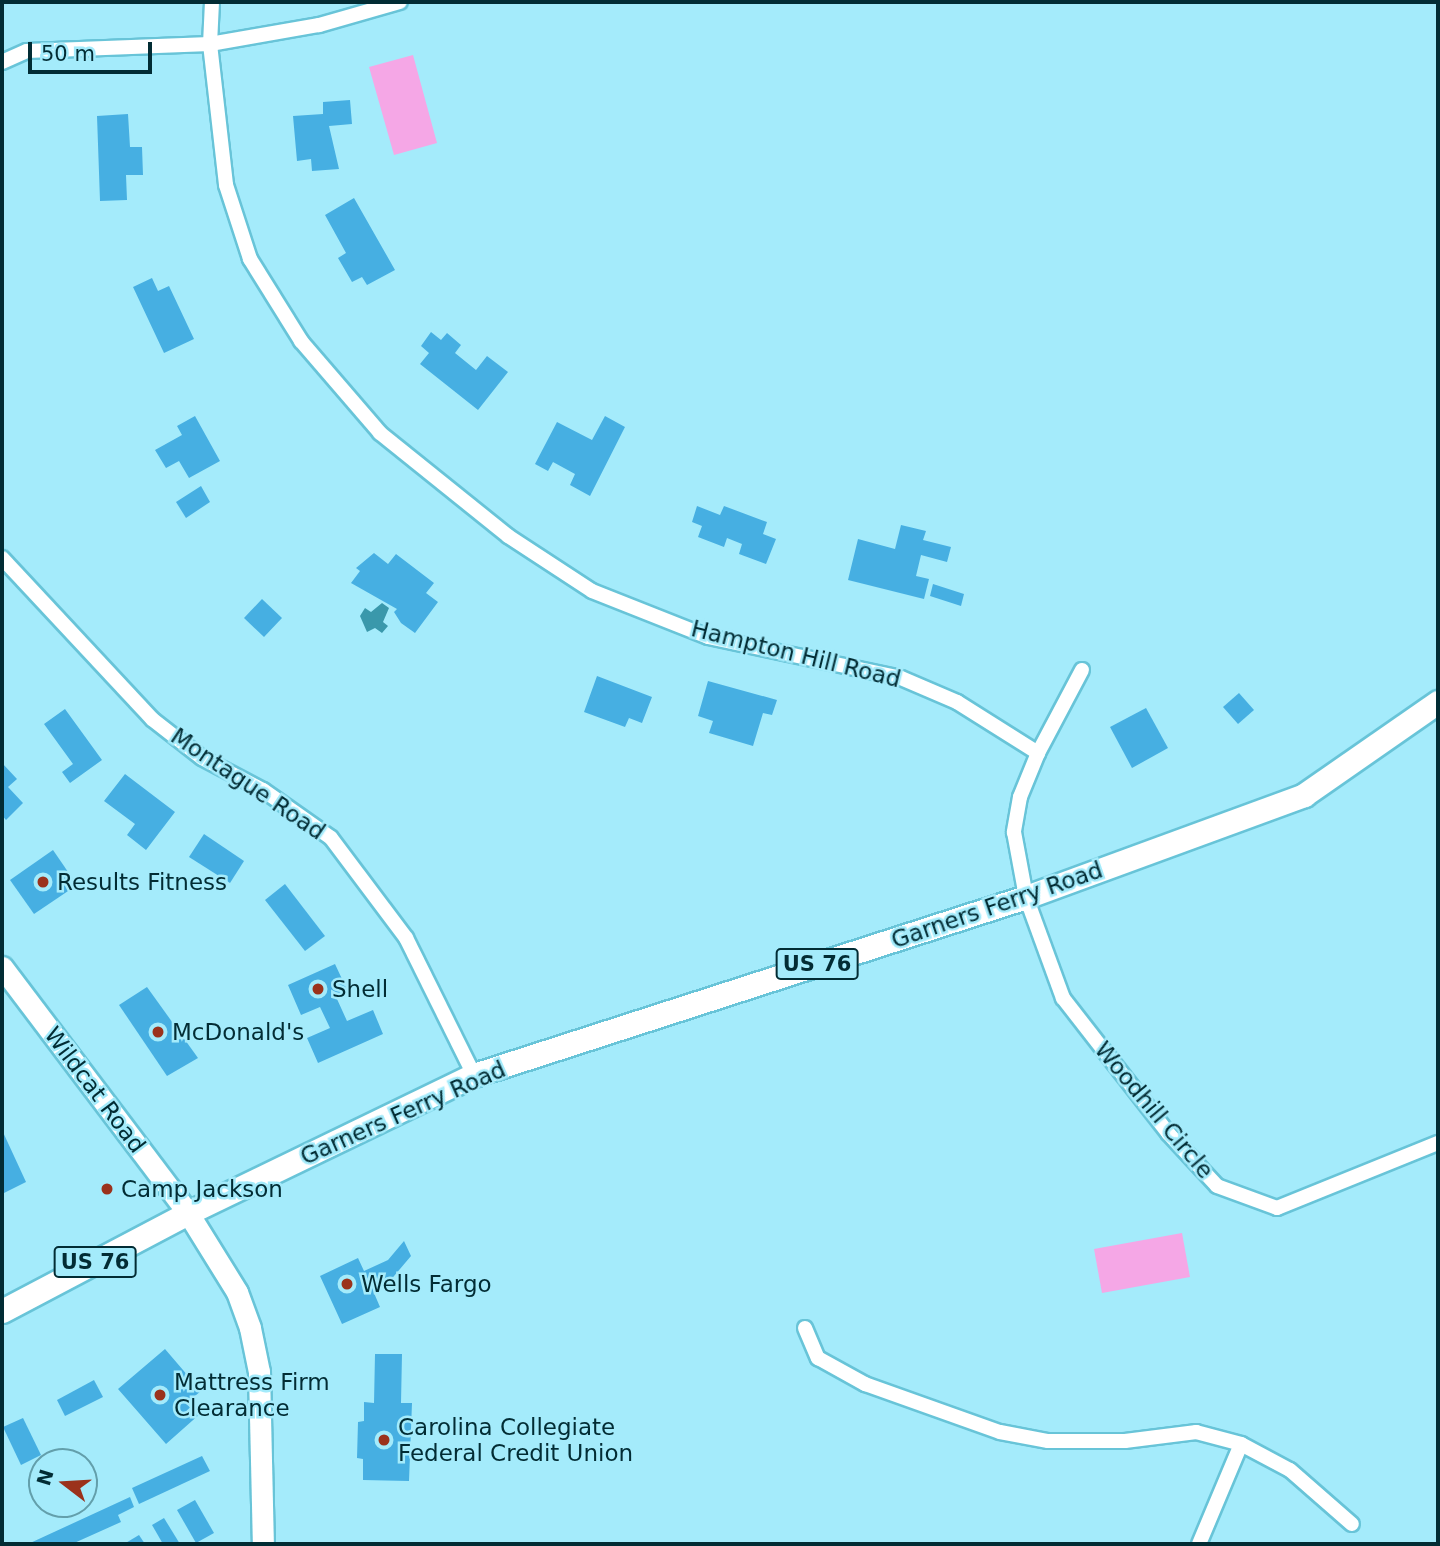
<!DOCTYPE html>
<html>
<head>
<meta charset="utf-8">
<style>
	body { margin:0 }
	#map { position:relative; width:1440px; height:1546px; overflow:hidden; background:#a4ebfb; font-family:"DejaVu Sans",sans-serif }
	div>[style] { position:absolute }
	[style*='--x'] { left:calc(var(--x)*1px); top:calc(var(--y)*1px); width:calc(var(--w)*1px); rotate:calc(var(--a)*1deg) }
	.green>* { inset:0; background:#f5a7e6 }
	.water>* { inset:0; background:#3a98ab }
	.building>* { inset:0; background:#46afe2 }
	.roads { filter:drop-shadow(2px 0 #68c4d8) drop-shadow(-2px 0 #68c4d8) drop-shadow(0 2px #68c4d8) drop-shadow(0 -2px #68c4d8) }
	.minor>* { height:14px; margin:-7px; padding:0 7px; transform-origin:7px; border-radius:7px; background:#fff }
	.secondary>* { height:21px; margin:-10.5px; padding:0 10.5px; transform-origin:10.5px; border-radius:10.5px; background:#fff }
	.primary>* { height:23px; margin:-11.5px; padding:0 11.5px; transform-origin:11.5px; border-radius:11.5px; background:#fff }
	.dots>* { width:19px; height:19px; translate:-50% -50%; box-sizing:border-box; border:4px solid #a4ebfb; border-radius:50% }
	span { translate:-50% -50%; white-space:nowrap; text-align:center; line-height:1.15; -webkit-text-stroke:5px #a4ebfb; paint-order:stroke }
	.shield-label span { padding:2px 5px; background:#a4ebfb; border:2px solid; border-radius:5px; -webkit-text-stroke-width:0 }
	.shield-label { font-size:21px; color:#022c34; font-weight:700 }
	.street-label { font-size:23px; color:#022c34 }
	.poi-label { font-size:23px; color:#022c34 }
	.left { translate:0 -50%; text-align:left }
	.frame { position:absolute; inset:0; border:4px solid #022c34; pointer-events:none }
	.north { position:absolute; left:28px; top:1448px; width:70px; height:70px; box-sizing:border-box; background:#a4ebfb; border:2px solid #639fab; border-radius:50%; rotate:287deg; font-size:19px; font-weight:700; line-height:28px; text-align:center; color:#022c34 }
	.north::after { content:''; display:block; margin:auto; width:24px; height:32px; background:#9b321c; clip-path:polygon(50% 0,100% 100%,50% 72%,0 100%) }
	.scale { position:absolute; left:28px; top:42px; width:124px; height:32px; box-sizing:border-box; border:4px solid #022c34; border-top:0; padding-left:9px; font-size:21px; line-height:24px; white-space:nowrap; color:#022c34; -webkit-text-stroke:5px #a4ebfb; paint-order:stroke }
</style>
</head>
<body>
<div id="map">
	<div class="green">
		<i style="clip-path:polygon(413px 55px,437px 143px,394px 155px,369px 67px)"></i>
		<i style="clip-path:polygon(1182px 1233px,1190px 1277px,1102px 1293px,1094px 1249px)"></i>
	</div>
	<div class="water">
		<i style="clip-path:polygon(382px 603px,389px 608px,383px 622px,388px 626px,382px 633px,375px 628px,367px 632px,360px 616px,365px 608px,371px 612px)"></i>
	</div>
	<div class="building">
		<i style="clip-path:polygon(350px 100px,352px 124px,329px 126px,339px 169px,312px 171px,311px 159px,297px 161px,293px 116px,323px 114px,323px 102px)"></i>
		<i style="clip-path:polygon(128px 114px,130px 147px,142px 147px,143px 175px,126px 175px,127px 200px,100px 201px,97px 116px)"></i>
		<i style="clip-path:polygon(354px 198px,395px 270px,367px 285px,362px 277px,352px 282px,338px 258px,346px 253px,325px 215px)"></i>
		<i style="clip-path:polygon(152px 278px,158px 291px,169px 286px,194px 339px,164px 353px,133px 287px)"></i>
		<i style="clip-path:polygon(431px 332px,441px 340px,447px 333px,461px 345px,455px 353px,476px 370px,487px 356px,508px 372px,478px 410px,420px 364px,429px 353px,421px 346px)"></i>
		<i style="clip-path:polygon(195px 416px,220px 461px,189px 478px,179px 461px,166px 468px,155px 450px,182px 435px,177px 426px)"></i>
		<i style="clip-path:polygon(605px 416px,625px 427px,590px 496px,570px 485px,575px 474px,553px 462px,548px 471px,535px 464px,557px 422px,592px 440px)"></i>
		<i style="clip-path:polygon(201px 486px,210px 502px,186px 518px,176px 502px)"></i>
		<i style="clip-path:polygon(697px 506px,720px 515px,724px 506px,767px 522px,763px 534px,776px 539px,766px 564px,739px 554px,742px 544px,727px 538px,724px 547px,698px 537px,702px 526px,692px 522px)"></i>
		<i style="clip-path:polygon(901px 525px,926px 531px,923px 540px,951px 547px,947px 562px,921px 555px,916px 576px,929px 579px,924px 599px,848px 580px,858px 539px,895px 549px)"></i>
		<i style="clip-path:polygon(374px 553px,388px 564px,396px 554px,434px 583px,426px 593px,438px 602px,415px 633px,401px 623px,394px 612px,397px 609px,351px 583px,360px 571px,356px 568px)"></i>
		<i style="clip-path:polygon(933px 584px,964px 594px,961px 606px,930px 596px)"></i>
		<i style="clip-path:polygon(262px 599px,282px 618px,264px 637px,244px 618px)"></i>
		<i style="clip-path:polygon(597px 676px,652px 697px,642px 723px,629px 718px,625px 727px,584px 712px)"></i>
		<i style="clip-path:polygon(708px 681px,777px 700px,772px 715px,763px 713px,753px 746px,709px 733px,713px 721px,698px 716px)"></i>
		<i style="clip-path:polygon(1239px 693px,1254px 710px,1238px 724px,1223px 707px)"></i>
		<i style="clip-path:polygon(1146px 708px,1168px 748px,1132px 768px,1110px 727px)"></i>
		<i style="clip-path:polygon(65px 709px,102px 760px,70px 783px,62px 772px,73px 764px,44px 724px)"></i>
		<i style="clip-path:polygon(2px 763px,17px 779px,8px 787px,23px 803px,6px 820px,2px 815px)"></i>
		<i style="clip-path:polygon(125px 774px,175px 812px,146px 850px,127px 835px,135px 824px,104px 801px)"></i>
		<i style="clip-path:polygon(204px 834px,244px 861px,230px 883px,189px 857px)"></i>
		<i style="clip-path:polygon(53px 850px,77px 885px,34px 914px,10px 880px)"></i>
		<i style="clip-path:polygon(285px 884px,325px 936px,305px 951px,265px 900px)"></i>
		<i style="clip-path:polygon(335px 964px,349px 994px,337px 999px,347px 1021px,373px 1010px,383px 1034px,318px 1063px,307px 1038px,330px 1028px,320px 1007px,301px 1015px,288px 985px)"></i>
		<i style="clip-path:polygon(147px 987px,198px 1058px,167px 1076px,119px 1005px)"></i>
		<i style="clip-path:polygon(2px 1130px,26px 1182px,2px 1194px)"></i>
		<i style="clip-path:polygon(404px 1241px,411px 1256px,383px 1289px,374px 1293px,380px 1307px,342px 1324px,320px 1276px,358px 1258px,364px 1271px,388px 1260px)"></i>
		<i style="clip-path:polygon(165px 1349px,201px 1391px,190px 1400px,201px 1413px,166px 1444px,118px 1389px)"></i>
		<i style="clip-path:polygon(375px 1354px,402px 1354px,401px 1403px,412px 1403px,409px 1481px,363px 1480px,363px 1459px,357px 1458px,358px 1422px,364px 1421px,364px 1402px,374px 1403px)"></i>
		<i style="clip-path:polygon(94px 1380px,103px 1397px,65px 1416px,57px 1400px)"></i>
		<i style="clip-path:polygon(23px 1418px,41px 1455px,21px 1465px,3px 1427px)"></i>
		<i style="clip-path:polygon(202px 1456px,210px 1471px,139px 1504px,132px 1488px)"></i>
		<i style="clip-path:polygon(130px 1497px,134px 1507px,118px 1515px,121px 1522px,72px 1544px,28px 1544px)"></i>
		<i style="clip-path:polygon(195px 1500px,214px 1533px,196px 1543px,177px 1510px)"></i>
		<i style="clip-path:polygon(164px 1518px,180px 1544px,163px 1544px,152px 1525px)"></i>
		<i style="clip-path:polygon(139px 1535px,145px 1544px,124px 1544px)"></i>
	</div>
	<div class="roads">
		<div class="minor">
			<i style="--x:212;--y:2;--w:42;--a:92.7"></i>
			<i style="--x:210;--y:44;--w:142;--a:83.5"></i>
			<i style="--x:226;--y:185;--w:78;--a:72"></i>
			<i style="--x:250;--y:259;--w:97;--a:58.1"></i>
			<i style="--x:301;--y:341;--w:121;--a:49.3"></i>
			<i style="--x:380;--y:433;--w:164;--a:38.8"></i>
			<i style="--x:508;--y:536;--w:100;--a:33.2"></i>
			<i style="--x:592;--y:591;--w:125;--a:21.6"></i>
			<i style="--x:708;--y:637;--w:197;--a:12"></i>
			<i style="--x:901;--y:678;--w:61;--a:23.2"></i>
			<i style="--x:957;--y:702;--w:96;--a:32.2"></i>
			<i style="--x:1038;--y:753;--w:48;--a:112.2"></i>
			<i style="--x:1020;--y:797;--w:36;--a:100"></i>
			<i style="--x:1014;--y:832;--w:66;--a:79.5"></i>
			<i style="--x:1026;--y:897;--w:108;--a:69.9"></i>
			<i style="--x:1063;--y:998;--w:171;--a:52.1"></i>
			<i style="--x:1168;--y:1133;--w:72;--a:47.2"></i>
			<i style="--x:1217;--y:1186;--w:64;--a:20.1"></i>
			<i style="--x:1277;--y:1208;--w:174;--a:-22"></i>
			<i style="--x:2;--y:62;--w:27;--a:-24"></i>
			<i style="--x:27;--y:51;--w:183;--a:-2.2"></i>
			<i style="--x:210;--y:44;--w:111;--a:-9.9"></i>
			<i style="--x:319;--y:25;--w:84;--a:-15.9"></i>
			<i style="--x:2;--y:558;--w:220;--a:47"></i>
			<i style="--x:152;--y:719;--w:63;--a:38"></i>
			<i style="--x:202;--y:758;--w:69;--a:27.7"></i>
			<i style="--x:263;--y:790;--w:83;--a:35.2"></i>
			<i style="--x:331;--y:838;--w:125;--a:53.1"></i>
			<i style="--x:406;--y:938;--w:153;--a:63.6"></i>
			<i style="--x:1038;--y:753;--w:94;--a:-62.1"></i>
			<i style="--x:805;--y:1328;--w:33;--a:67"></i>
			<i style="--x:818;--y:1358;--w:54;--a:29"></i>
			<i style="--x:865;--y:1384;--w:143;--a:19.6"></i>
			<i style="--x:1000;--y:1432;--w:49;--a:10.6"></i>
			<i style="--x:1048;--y:1441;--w:77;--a:0"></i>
			<i style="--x:1125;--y:1441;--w:72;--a:-7.2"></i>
			<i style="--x:1196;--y:1432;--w:47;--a:14.9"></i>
			<i style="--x:1241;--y:1444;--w:55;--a:28"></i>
			<i style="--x:1290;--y:1470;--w:82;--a:41.1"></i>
			<i style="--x:1199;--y:1544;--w:108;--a:-67.2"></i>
		</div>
		<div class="secondary">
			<i style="--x:2;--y:967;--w:308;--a:52.9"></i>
			<i style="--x:188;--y:1213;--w:93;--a:58.2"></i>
			<i style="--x:237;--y:1292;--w:38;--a:70"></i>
			<i style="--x:250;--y:1328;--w:45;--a:78.4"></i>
			<i style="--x:259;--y:1372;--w:172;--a:88.7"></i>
		</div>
		<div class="primary">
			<i style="--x:2;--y:1311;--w:210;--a:-27.8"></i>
			<i style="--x:188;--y:1213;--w:318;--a:-25.8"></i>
			<i style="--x:474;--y:1075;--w:580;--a:-17.87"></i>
			<i style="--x:1026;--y:897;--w:296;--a:-20.1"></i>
			<i style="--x:1304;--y:795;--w:163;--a:-34.8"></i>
		</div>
	</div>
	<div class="dots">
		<i style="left:43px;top:882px;background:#9b321c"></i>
		<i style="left:318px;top:989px;background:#9b321c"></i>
		<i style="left:158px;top:1032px;background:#9b321c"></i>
		<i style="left:107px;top:1189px;background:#9b321c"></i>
		<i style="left:347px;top:1284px;background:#9b321c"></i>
		<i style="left:160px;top:1395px;background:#9b321c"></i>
		<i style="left:384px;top:1440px;background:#9b321c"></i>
	</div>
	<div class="shield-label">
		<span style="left:817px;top:964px">US 76</span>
		<span style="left:95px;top:1262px">US 76</span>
	</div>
	<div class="street-label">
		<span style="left:796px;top:654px;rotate:14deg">Hampton Hill Road</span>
		<span style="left:248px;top:784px;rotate:34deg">Montague Road</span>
		<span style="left:997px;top:905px;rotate:-19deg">Garners Ferry Road</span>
		<span style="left:95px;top:1090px;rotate:53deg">Wildcat Road</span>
		<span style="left:1154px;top:1110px;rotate:50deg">Woodhill Circle</span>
		<span style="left:403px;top:1113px;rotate:-24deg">Garners Ferry Road</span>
	</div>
	<div class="poi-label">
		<span class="left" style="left:57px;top:882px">Results Fitness</span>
		<span class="left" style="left:332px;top:989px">Shell</span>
		<span class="left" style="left:172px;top:1032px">McDonald's</span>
		<span class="left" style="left:121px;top:1189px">Camp Jackson</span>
		<span class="left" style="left:361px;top:1284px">Wells Fargo</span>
		<span class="left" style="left:174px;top:1395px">Mattress Firm<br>Clearance</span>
		<span class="left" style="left:398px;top:1440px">Carolina Collegiate<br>Federal Credit Union</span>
	</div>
	<div class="frame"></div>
	<div class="north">N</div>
	<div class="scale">50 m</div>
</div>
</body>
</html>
